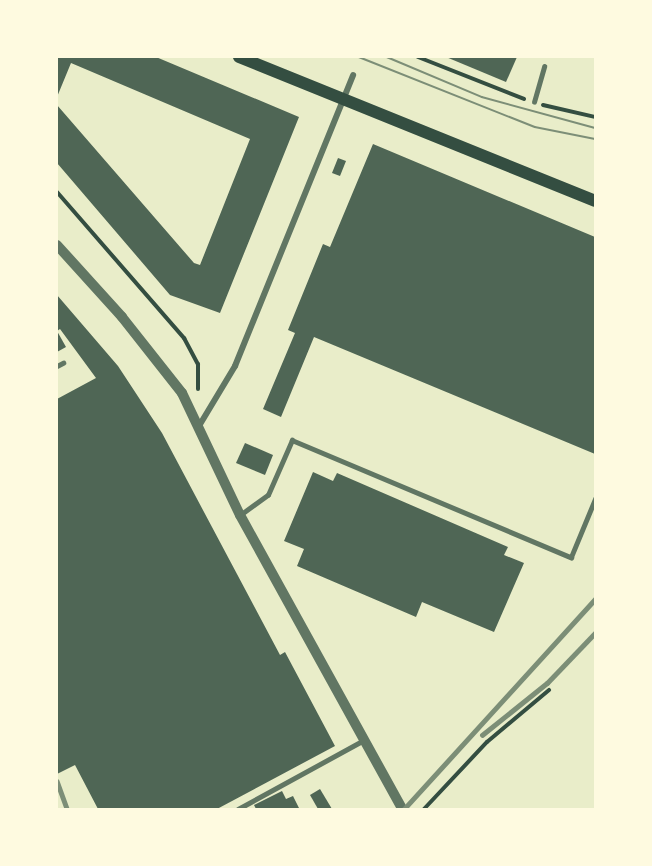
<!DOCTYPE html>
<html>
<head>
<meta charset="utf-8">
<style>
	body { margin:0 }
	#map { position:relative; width:652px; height:866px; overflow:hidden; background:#e9edc9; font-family:Inter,sans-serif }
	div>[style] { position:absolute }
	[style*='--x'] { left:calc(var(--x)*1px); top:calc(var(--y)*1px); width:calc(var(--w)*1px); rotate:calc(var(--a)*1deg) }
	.building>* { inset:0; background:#4f6655 }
	.path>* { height:4px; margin:-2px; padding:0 2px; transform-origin:2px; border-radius:2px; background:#344e41 }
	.service>* { height:4.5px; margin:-2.25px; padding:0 2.25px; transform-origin:2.25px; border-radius:2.25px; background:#617663 }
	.minor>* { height:6px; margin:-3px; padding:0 3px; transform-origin:3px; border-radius:3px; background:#617663 }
	.tertiary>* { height:10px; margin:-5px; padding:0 5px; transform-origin:5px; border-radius:5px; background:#617663 }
	.secondary>* { height:12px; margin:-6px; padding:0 6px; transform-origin:6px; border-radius:6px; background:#344e41 }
	.tram>* { height:1.5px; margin:-0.75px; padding:0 0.75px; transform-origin:0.75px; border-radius:0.75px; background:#7c8e77 }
	.rail>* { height:4.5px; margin:-2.25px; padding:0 2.25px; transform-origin:2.25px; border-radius:2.25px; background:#7c8e77 }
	span { translate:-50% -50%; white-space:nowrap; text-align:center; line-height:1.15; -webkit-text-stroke:4.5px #fefae0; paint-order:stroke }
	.frame { position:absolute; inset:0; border:58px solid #fefae0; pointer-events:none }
</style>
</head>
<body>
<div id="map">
	<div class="building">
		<i style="clip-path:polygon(57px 57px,156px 57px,299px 117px,220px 313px,170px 295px,57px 163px,57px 105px,194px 263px,200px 265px,250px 139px,71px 63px,57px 97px)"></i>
		<i style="clip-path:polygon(446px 57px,517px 57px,506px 82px)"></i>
		<i style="clip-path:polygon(373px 144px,595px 237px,595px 454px,314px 337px,281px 417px,263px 409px,295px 333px,288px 330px,323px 244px,330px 247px)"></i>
		<i style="clip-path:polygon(338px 158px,346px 161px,340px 176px,332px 173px)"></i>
		<i style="clip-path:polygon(57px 295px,118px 366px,162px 433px,280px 655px,285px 652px,335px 746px,217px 809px,98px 809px,75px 765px,57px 774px,57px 399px,96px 378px,60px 329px,57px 331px,66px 347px,57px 352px)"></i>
		<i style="clip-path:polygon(245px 443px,273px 455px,265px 475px,236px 463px)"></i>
		<i style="clip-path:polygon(313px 472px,333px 481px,337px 473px,508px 547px,504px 555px,524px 563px,494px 632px,422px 602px,416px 617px,297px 566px,304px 549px,284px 541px)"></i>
		<i style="clip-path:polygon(320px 789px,332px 809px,318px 809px,310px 795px)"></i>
		<i style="clip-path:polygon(282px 791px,286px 799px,293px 796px,299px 808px,256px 809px,254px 805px)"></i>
	</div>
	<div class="path">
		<i style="--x:418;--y:57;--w:114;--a:21.6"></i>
		<i style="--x:543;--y:105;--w:53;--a:13"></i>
		<i style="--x:57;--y:192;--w:194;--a:49"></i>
		<i style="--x:184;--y:338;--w:30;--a:62"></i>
		<i style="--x:198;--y:364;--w:25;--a:90"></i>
		<i style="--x:424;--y:809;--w:92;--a:-46.8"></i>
		<i style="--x:487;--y:742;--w:81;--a:-40"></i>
	</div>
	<div class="service">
		<i style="--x:534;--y:102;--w:37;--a:-74"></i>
		<i style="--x:57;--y:366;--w:7;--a:-27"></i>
		<i style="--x:240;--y:515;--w:34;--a:-36"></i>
		<i style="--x:268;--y:495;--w:60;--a:-66.4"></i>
		<i style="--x:292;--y:440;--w:303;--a:22.8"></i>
		<i style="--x:571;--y:557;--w:63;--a:-67.5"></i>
		<i style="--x:238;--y:809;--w:141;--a:-28.7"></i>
	</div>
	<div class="minor">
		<i style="--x:199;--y:426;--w:70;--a:-59"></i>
		<i style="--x:235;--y:366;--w:314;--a:-67.9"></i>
	</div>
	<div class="tertiary">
		<i style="--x:57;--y:245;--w:97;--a:47.9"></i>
		<i style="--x:122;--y:317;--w:97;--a:51.7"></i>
		<i style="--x:182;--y:393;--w:135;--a:64.6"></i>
		<i style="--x:240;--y:515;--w:336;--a:61.1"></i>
	</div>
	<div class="secondary">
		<i style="--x:239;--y:57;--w:384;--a:22"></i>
	</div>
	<div class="tram">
		<i style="--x:359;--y:57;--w:189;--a:21.7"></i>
		<i style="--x:535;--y:127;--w:61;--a:11.3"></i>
		<i style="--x:387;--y:57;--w:103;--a:22.8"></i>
		<i style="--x:482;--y:97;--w:117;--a:15.3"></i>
	</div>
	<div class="rail">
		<i style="--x:482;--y:735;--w:83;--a:-38.7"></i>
		<i style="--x:547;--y:683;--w:69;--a:-46.2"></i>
		<i style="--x:57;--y:781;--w:30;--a:70"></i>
		<i style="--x:404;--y:809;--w:284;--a:-47.7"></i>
	</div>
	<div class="frame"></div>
</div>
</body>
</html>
